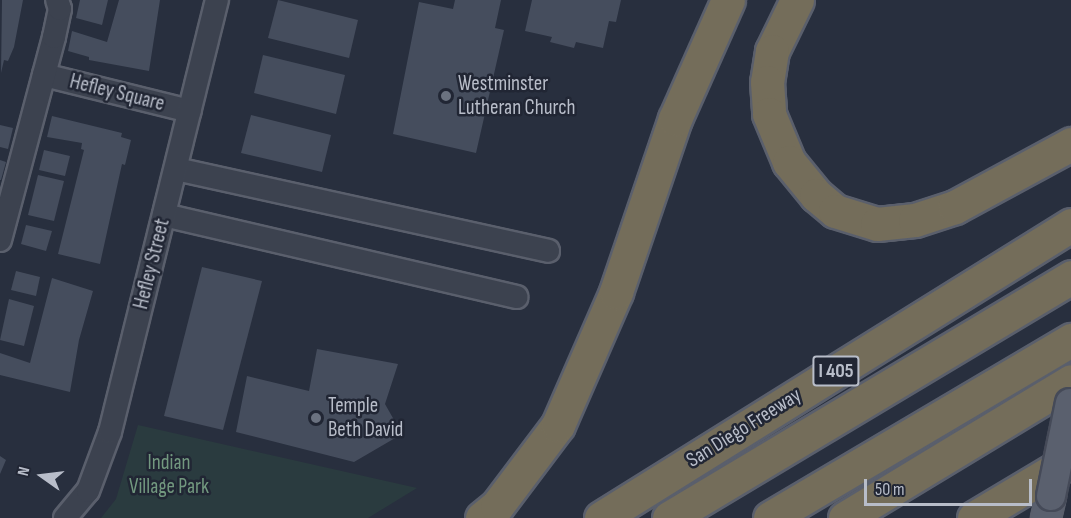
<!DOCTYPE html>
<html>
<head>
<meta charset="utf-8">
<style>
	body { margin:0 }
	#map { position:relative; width:1071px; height:518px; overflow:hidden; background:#282f3e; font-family:"Sofia Sans Condensed",sans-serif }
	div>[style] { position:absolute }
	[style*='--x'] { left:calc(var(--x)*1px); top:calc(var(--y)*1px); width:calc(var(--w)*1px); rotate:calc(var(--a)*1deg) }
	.green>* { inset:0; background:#2a3b3f }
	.building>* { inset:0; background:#454d5d }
	.roads { filter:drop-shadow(2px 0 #5a5f6c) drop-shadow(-2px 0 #5a5f6c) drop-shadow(0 2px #5a5f6c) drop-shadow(0 -2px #5a5f6c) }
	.minor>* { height:22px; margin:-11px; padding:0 11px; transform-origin:11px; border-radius:11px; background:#3c424f }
	.major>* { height:28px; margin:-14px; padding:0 14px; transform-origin:14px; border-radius:14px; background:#5a606e }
	.highway>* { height:33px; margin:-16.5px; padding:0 16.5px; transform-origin:16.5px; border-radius:16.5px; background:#746d5a }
	.bridges { filter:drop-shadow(2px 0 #454a58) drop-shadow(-2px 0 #454a58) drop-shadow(0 2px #454a58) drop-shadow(0 -2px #454a58) }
	.major-bridge>* { height:28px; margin:-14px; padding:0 14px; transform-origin:14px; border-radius:14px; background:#5a606e }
	.dots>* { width:16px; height:16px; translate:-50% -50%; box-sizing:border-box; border:3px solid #212634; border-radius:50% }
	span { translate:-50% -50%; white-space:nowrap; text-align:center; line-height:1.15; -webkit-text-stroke:5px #212634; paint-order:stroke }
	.shield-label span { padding:2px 4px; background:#212634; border:2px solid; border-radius:4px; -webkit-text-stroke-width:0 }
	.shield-label { font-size:20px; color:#b8bdc9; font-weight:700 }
	.poi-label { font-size:21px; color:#b8bdc9 }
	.left { translate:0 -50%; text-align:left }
	.street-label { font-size:21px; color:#b8bdc9 }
	.park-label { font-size:21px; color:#72987f }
	.north { position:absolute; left:12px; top:446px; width:60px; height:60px; -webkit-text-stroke:4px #212634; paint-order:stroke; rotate:284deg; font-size:16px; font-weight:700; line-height:24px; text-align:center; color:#b8bdc9 }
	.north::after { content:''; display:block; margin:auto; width:21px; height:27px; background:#b8bdc9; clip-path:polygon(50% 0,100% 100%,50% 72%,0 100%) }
	.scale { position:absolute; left:864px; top:479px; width:168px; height:27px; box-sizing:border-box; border:3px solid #b8bdc9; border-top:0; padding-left:8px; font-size:18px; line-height:21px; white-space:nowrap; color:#b8bdc9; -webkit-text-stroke:4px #212634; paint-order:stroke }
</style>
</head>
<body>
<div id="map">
	<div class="green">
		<i style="clip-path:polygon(138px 425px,417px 488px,368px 518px,101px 518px,116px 499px)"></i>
	</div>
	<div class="building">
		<i style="clip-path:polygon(2px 0,23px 0,14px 47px,8px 61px,4px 60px,1px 73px)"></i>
		<i style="clip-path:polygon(80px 0,108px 0,102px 25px,76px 18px)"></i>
		<i style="clip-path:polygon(119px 0,160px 0,149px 71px,89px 60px,89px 57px,68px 51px,72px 31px,107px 42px)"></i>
		<i style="clip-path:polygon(278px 0,358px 20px,349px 58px,268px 38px)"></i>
		<i style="clip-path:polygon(455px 0,501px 0,495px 28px,504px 30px,476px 153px,393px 134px,419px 2px,453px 9px)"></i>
		<i style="clip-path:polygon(532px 0,621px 0,616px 22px,609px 21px,603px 48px,576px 42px,574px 48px,550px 42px,552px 37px,525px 31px)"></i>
		<i style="clip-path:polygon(263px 55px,345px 75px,336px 114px,254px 93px)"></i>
		<i style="clip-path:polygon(251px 115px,331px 135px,322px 172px,241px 153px)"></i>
		<i style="clip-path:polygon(52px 116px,122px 133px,121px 137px,131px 140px,125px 165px,122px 164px,100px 264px,58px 254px,84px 150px,81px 149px,82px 143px,47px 137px)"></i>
		<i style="clip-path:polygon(0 125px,13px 128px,8px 149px,0 147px)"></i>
		<i style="clip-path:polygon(44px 150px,70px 156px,65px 176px,39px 170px)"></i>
		<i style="clip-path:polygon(0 160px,6px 162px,1px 180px,0 180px)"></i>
		<i style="clip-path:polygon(38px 175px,64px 181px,54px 221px,28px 215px)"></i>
		<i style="clip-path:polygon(26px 225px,52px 231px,46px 251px,21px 244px)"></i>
		<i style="clip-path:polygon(202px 267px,262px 281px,223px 430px,164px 416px)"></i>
		<i style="clip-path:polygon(16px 271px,40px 277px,36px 296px,11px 290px)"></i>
		<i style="clip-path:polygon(52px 278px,93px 291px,79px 340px,70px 392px,0 375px,0 353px,30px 363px)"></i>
		<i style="clip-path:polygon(9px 299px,34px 306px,24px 346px,0 340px)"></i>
		<i style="clip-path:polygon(317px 349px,398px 364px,385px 404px,402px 434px,354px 462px,236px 432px,247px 376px,309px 391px)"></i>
		<i style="clip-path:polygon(0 456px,6px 460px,0 474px)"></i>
	</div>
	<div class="roads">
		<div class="minor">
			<i style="--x:44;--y:75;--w:150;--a:13.9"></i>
			<i style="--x:176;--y:169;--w:381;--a:12.4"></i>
			<i style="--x:164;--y:215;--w:362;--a:13.1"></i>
			<i style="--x:0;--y:240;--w:210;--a:-75.1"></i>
			<i style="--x:54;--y:37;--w:29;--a:-78"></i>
			<i style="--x:60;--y:9;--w:9;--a:-108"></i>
			<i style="--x:65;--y:518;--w:35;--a:-50"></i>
			<i style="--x:88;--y:491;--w:63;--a:-69.6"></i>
			<i style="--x:110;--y:432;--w:445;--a:-76.1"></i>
		</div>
		<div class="major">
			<i style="--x:1046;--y:518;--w:23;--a:-77"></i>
		</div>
		<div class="highway">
			<i style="--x:797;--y:0;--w:57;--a:116.1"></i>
			<i style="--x:772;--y:51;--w:31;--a:99"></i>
			<i style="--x:767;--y:82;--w:32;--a:86"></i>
			<i style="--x:769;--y:114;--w:52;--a:67.4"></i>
			<i style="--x:789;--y:162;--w:43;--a:50.7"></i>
			<i style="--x:816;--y:195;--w:25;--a:40"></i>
			<i style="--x:835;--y:211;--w:44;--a:17.2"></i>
			<i style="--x:877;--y:224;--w:38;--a:-6"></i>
			<i style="--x:915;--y:220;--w:42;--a:-18"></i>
			<i style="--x:955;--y:207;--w:132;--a:-28.5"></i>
			<i style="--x:482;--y:518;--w:19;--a:-39"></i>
			<i style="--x:497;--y:506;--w:101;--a:-53"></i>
			<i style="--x:558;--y:425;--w:145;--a:-66.4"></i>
			<i style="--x:616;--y:292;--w:183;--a:-71.2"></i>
			<i style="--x:675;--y:119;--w:130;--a:-66"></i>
			<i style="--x:601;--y:518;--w:554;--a:-31.94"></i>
			<i style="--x:669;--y:518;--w:469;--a:-30.9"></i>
			<i style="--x:770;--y:518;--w:350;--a:-30.6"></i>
			<i style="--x:845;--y:518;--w:264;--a:-31.2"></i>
			<i style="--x:974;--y:518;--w:113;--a:-30.9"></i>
		</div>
	</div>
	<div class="bridges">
		<div class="major-bridge">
			<i style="--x:1051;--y:496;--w:95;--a:-78.5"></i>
		</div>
	</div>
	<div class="dots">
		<i style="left:446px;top:96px;background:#6b7280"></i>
		<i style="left:316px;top:418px;background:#6b7280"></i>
	</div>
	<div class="shield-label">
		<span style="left:836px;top:371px">I 405</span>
	</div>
	<div class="poi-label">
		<span class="left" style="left:458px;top:96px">Westminster<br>Lutheran Church</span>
		<span class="left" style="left:328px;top:418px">Temple<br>Beth David</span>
	</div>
	<div class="street-label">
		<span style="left:117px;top:93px;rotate:14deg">Hefley Square</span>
		<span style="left:152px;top:264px;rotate:-76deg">Hefley Street</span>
		<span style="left:744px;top:428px;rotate:-32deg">San Diego Freeway</span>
	</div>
	<div class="park-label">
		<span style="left:169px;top:475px">Indian<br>Village Park</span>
	</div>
	<div class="north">N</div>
	<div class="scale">50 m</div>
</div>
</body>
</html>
